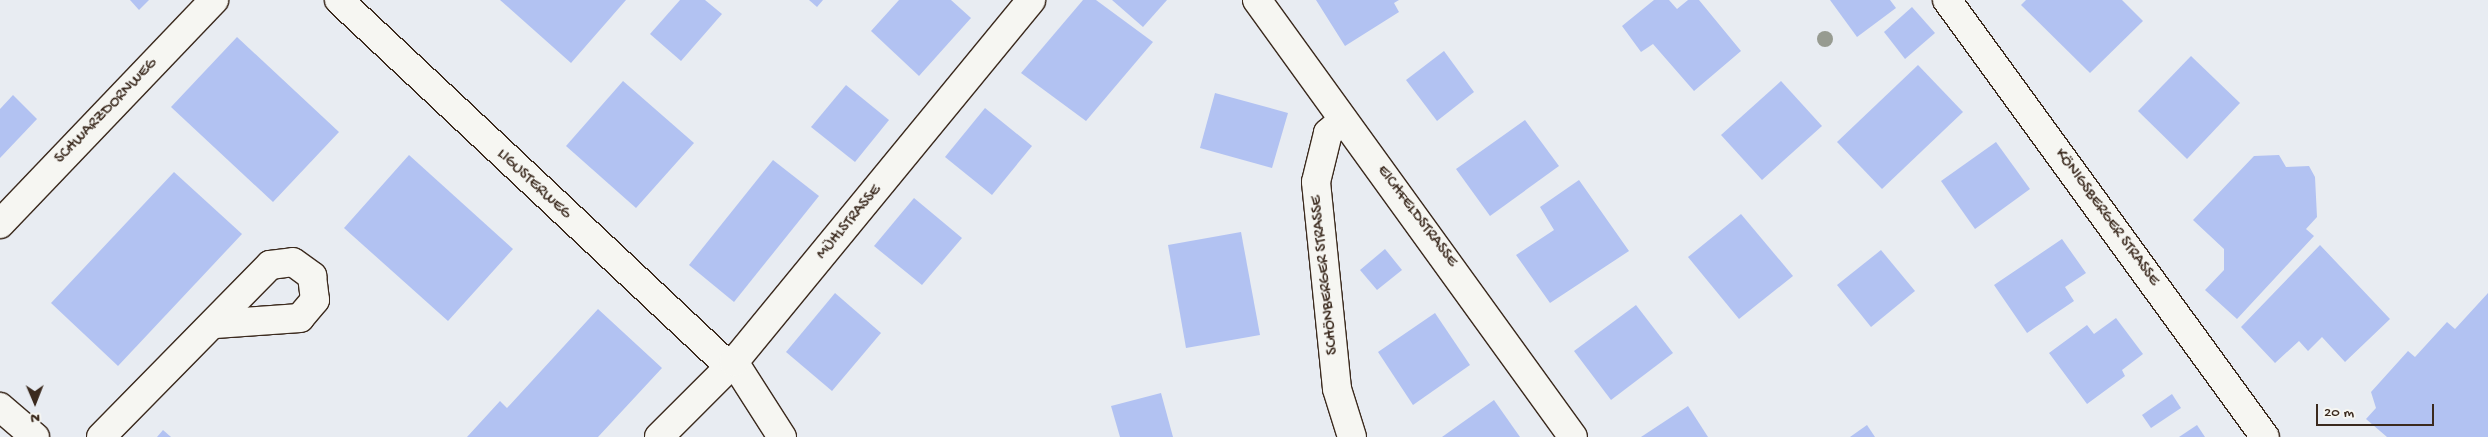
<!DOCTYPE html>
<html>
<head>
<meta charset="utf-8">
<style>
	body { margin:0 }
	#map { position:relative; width:2488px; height:437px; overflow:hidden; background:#e8ecf2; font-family:"Gochi Hand",sans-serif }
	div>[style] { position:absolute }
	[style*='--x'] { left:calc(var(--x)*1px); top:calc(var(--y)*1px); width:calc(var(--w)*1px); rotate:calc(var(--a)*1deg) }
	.building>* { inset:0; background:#b2c2f2 }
	.roads { filter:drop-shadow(1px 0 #3b2a1e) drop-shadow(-1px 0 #3b2a1e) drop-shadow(0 1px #3b2a1e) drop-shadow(0 -1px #3b2a1e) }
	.minor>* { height:28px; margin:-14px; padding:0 14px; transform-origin:14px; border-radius:14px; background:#f6f6f2 }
	.trees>* { width:16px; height:16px; margin:-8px; border-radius:50%; background:#979b91 }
	span { translate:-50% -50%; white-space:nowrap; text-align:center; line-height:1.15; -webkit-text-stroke:4px #f6f6f2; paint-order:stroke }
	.street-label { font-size:16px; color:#3b2a1e }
	.north { position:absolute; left:10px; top:377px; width:50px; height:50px; -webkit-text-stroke:4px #f6f6f2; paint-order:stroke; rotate:179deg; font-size:14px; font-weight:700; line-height:20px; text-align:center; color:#3b2a1e }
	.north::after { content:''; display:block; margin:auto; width:18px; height:22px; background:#3b2a1e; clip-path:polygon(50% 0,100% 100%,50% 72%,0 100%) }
	.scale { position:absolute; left:2316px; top:404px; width:118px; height:22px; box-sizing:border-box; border:2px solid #3b2a1e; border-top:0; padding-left:6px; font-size:15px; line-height:18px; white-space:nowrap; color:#3b2a1e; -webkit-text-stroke:4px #f6f6f2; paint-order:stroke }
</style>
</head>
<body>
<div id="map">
	<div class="building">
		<i style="clip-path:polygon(130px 0,149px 0,139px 10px)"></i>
		<i style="clip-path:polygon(500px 0,626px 0,571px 63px)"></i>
		<i style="clip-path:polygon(680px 0,705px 0,722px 14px,681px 61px,650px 34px)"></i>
		<i style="clip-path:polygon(809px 0,823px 0,817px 7px)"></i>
		<i style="clip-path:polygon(899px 0,951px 0,971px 18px,919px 76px,871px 31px)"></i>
		<i style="clip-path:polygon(1083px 0,1096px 0,1153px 42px,1086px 121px,1021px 73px)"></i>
		<i style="clip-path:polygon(1112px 0,1167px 0,1143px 27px)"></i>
		<i style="clip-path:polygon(1316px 0,1399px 0,1394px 3px,1399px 12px,1345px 46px)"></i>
		<i style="clip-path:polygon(1654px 0,1669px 0,1677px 9px,1688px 0,1699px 0,1741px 51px,1694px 91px,1653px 44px,1641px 52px,1622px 26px)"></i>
		<i style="clip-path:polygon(1830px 0,1890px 0,1896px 8px,1857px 37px)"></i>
		<i style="clip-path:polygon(2026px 0,2122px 0,2143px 21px,2090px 73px,2021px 5px)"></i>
		<i style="clip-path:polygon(1912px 7px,1935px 33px,1905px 59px,1884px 32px)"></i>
		<i style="clip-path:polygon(237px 37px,339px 132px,273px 202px,171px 107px)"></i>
		<i style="clip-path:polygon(1444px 51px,1474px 92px,1437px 121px,1406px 80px)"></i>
		<i style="clip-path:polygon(2191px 56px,2240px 103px,2187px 159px,2138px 111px)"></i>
		<i style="clip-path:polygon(1918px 65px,1963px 112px,1882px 189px,1837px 142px)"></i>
		<i style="clip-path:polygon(623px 81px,694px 143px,636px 208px,566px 146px)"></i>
		<i style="clip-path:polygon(1781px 81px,1822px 126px,1762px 180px,1721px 135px)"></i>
		<i style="clip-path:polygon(846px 85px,889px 120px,855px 162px,811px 127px)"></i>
		<i style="clip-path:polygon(1215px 93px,1288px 113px,1272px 168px,1200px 148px)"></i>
		<i style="clip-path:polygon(13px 95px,37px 119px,0 158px,0 109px)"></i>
		<i style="clip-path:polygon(985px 108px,1032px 146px,992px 195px,945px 157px)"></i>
		<i style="clip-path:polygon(1525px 120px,1559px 166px,1490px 216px,1456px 169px)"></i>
		<i style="clip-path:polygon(1996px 142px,2030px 189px,1975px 229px,1941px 181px)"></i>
		<i style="clip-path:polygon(409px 155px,513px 249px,448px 321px,344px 228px)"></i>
		<i style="clip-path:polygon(2279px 155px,2286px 167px,2309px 166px,2315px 177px,2317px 217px,2306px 229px,2314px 236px,2237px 319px,2205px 290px,2224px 270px,2224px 249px,2193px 220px,2254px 156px)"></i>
		<i style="clip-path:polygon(773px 160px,819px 196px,734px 302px,689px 265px)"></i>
		<i style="clip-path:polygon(174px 172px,242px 234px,118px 366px,51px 303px)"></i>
		<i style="clip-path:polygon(1579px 180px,1629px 251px,1550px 303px,1516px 255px,1554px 230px,1540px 207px)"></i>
		<i style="clip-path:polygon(914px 198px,962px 238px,922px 285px,874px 246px)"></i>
		<i style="clip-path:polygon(1741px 214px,1793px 276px,1739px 319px,1688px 257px)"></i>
		<i style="clip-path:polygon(1241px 232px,1260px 335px,1186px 348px,1168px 245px)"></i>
		<i style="clip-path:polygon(2062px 239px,2086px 273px,2065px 287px,2074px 301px,2027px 333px,1994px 285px)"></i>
		<i style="clip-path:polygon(2320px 245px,2390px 319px,2345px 362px,2322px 337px,2308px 351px,2299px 341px,2275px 363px,2241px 327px)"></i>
		<i style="clip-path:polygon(1385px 249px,1402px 270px,1377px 290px,1360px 270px)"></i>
		<i style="clip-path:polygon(1881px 250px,1915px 291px,1871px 327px,1837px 285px)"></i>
		<i style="clip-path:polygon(835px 293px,881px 333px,832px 391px,786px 352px)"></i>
		<i style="clip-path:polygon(2488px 293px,2488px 437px,2387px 437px,2366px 419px,2376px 408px,2371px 392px,2408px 351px,2415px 357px,2447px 322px,2455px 329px)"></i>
		<i style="clip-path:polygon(1636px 305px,1673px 353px,1611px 400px,1574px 351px)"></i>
		<i style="clip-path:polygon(598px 309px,662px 368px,598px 437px,467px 437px,500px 401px,507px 408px)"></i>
		<i style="clip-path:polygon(1435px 313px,1470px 365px,1413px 405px,1378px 352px)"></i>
		<i style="clip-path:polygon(2116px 318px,2143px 354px,2122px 370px,2125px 376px,2087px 404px,2049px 353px,2087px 325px,2094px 334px)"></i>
		<i style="clip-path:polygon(1161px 393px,1173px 437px,1120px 437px,1111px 406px)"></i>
		<i style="clip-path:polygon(2172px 394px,2181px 408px,2151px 428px,2142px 415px)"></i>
		<i style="clip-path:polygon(1494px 400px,1520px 437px,1442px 437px)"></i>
		<i style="clip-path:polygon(1688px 406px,1708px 437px,1641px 437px)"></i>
		<i style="clip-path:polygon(1867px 425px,1875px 437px,1850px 437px)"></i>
		<i style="clip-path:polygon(2197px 425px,2205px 437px,2179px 437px)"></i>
		<i style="clip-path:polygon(163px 430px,171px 437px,157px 437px)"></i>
	</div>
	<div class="roads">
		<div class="minor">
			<i style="--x:339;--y:0;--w:536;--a:43.19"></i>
			<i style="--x:1257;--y:0;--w:539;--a:54.13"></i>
			<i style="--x:1947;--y:0;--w:540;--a:53.96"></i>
			<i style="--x:1343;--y:120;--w:20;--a:139"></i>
			<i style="--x:1328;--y:133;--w:50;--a:103.8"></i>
			<i style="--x:1316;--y:182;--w:208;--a:84.2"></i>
			<i style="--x:1337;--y:389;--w:50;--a:72.6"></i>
			<i style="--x:0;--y:224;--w:310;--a:-46.3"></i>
			<i style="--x:734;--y:362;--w:89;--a:57.4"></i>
			<i style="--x:0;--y:407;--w:46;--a:40.6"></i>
			<i style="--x:101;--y:437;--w:241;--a:-45.5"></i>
			<i style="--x:270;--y:265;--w:23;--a:-7"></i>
			<i style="--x:293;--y:262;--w:24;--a:36"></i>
			<i style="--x:312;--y:276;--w:24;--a:83"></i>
			<i style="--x:315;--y:300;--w:23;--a:130"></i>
			<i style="--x:300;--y:318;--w:85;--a:176"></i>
			<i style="--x:659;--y:437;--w:106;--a:-45"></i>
			<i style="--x:734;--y:362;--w:468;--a:-50.6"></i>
		</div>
	</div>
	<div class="trees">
		<i style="left:1825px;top:39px"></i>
	</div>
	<div class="street-label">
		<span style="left:107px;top:112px;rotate:-46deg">SCHWARZDORNWEG</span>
		<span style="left:533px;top:185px;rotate:43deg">LIGUSTERWEG</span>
		<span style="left:1416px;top:217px;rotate:53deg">EICHFELDSTRASSE</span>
		<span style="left:2106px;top:218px;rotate:54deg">KÖNIGSBERGER STRASSE</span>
		<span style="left:850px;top:223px;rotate:-50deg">MÜHLSTRASSE</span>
		<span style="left:1326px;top:275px;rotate:-96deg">SCHÖNBERGER STRASSE</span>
	</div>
	<div class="north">N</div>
	<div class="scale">20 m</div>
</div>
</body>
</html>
